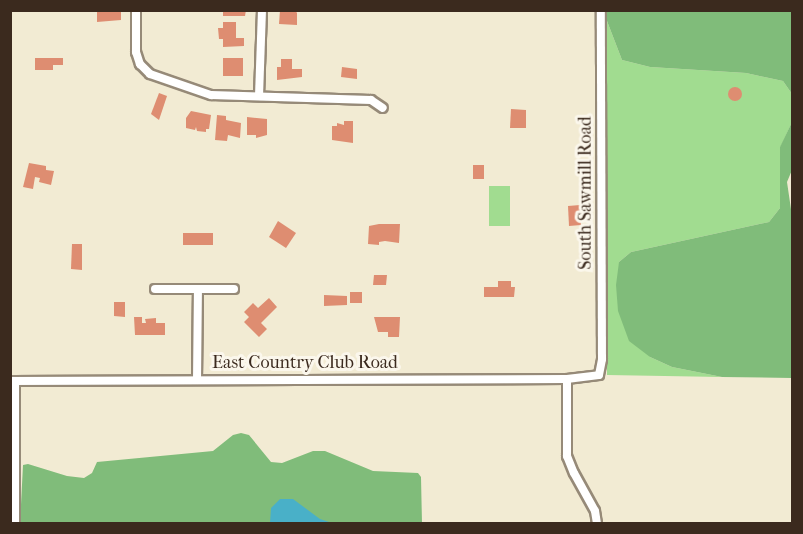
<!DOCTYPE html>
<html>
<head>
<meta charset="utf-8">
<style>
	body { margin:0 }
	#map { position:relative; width:803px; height:534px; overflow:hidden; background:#f2ebd3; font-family:"IM FELL French Canon",serif }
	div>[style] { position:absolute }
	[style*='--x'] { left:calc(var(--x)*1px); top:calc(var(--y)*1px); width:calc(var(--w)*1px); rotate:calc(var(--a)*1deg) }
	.green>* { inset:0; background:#a1dc90 }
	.forest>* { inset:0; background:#80bc7a }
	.water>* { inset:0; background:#49b0c8 }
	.building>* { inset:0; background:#de8d71 }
	.round { border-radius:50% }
	.roads { filter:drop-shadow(2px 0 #968a78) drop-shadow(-2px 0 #968a78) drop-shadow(0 2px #968a78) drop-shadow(0 -2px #968a78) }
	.minor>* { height:8px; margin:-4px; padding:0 4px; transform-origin:4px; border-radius:4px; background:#fff }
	span { translate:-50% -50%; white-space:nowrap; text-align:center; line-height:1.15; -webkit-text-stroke:6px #fbf7ec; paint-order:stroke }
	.street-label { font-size:18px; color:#3b2a1e }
	.frame { position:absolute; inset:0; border:12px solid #3b2a1e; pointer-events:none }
</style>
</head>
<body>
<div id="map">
	<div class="green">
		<i style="clip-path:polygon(607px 21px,622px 60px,650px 67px,746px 73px,783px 81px,792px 94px,792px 122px,780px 148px,780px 208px,769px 222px,631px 252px,619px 262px,650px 357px,672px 367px,722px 377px,607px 375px)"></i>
		<i style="clip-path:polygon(489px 186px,510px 186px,510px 226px,489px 226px)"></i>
	</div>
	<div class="forest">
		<i style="clip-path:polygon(606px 11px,792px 11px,792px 94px,783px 81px,746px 73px,650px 67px,622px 60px,607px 21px)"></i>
		<i style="clip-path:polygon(792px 122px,792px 170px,787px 182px,792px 216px,792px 378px,722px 377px,672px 367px,650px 357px,629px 341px,618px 311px,616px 285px,619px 262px,631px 252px,769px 222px,780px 208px,780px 147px)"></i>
		<i style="clip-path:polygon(241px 433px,249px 435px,271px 462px,282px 463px,313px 451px,325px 451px,373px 471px,418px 473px,421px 477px,422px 523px,20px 524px,23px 465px,28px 464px,67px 476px,84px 478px,92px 473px,97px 462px,213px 451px,233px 435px)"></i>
	</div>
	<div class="water">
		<i style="clip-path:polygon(280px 499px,293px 499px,320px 519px,332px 523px,270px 523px,271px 508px)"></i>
	</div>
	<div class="building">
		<i style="clip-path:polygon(97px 10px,121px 11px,121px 20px,97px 22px)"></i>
		<i style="clip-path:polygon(223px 10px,246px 10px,245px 16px,223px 16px)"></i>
		<i style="clip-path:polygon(280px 10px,295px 10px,297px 13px,297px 25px,279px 24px)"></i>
		<i style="clip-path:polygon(223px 22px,236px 22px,236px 38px,244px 38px,244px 46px,223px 47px,223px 39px,219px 39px,218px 28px,223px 28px)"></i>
		<i style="clip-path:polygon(35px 58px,63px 58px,63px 65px,53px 65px,53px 70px,35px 70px)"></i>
		<i style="clip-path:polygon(223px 58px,243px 58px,243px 76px,223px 76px)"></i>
		<i style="clip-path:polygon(281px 59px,292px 59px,292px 69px,302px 69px,302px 77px,277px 80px,277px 67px,281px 67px)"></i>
		<i style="clip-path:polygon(342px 67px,357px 69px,357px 79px,341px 77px)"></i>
		<i class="round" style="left:728px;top:87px;width:14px;height:14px"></i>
		<i style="clip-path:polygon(159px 93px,167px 96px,159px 120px,151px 114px)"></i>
		<i style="clip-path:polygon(511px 109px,526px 110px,526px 128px,510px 128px)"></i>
		<i style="clip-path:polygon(191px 111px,211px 115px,209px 129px,206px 129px,206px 132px,197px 131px,196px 127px,195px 130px,186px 128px,186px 118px)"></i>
		<i style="clip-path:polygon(217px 115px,226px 116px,226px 120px,241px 123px,240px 138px,228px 135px,227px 141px,215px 140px)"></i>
		<i style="clip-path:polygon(247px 117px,267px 119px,267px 135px,256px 138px,256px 135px,247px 135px)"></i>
		<i style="clip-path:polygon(344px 121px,353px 121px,353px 143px,332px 140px,332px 126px,337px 126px,337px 123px,344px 125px)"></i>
		<i style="clip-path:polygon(29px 163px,46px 166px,46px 170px,54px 171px,51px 185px,39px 182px,40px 178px,35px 177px,33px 189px,23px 187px)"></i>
		<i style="clip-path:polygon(473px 165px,484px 165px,484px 179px,473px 179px)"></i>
		<i style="clip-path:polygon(580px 205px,581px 225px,569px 226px,568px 206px)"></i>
		<i style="clip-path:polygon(278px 221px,296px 233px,286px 248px,269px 237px)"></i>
		<i style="clip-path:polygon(379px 224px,400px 224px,399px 243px,385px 241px,379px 242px,379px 245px,368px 244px,369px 226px)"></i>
		<i style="clip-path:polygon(183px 233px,213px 233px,213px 245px,183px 245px)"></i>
		<i style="clip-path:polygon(72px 244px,82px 244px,82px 270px,71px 269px)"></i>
		<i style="clip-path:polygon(374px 275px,387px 275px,386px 285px,373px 285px)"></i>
		<i style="clip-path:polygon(498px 281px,511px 281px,511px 287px,515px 287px,514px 297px,484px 297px,484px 287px,498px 287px)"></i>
		<i style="clip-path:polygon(350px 292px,362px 292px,362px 303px,350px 303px)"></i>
		<i style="clip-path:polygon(324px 295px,347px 296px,347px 305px,324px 306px)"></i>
		<i style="clip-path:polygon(269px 298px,277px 307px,261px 323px,267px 329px,259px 337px,244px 322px,249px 317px,244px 312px,253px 303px,258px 308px)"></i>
		<i style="clip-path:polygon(114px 302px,125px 302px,125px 317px,114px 316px)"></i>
		<i style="clip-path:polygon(134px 317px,142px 317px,142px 323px,146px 323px,145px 319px,156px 318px,156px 323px,165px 323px,165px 335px,135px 335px)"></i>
		<i style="clip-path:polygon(374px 317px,400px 317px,399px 337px,388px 337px,388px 332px,378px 332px)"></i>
	</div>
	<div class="roads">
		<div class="minor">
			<i style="--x:136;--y:10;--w:42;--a:90"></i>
			<i style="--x:136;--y:52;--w:13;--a:72"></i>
			<i style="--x:140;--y:64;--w:14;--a:45"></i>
			<i style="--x:150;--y:74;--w:65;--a:19"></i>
			<i style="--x:211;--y:95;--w:160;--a:1.8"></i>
			<i style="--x:371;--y:100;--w:14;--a:34"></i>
			<i style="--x:259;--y:96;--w:86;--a:-88"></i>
			<i style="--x:155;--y:289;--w:79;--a:0"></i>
			<i style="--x:567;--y:379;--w:77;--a:90"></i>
			<i style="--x:567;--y:456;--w:18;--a:68"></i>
			<i style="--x:574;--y:473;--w:43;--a:61.1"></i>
			<i style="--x:595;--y:511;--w:13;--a:81"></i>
			<i style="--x:197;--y:380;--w:91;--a:-89.4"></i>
			<i style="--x:10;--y:381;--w:557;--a:-0.21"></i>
			<i style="--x:567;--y:379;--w:32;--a:-7"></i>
			<i style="--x:599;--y:375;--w:16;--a:-79"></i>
			<i style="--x:602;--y:359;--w:349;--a:-90.2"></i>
			<i style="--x:15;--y:524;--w:143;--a:-90"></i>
		</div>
	</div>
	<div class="street-label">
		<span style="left:586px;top:193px;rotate:-90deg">South Sawmill Road</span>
		<span style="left:305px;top:363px">East Country Club Road</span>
	</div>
	<div class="frame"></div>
</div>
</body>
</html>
